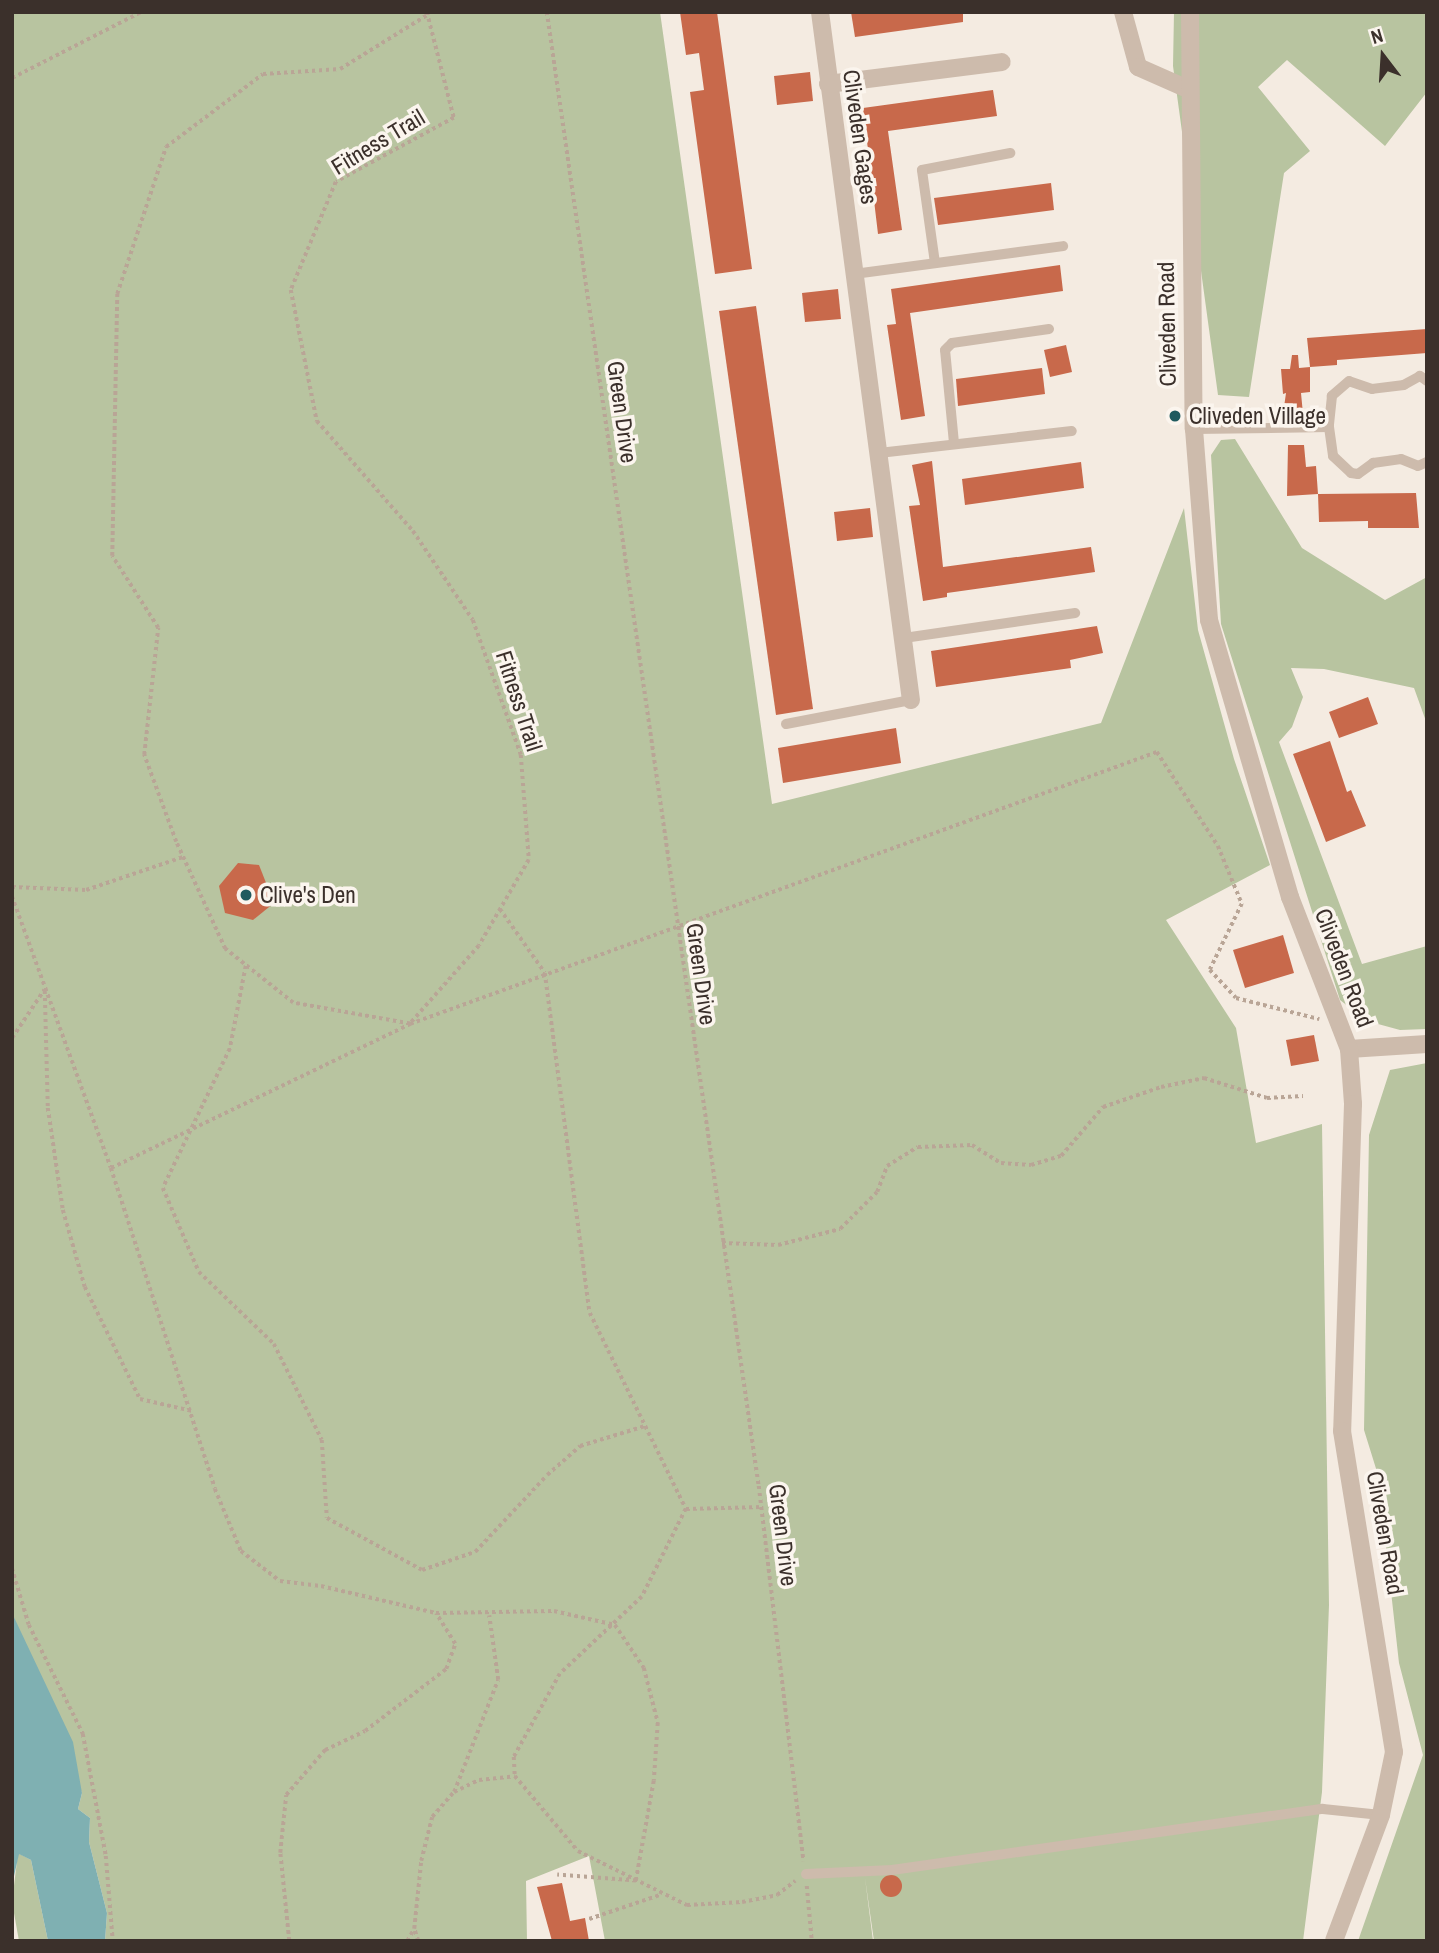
<!DOCTYPE html>
<html>
<head>
<meta charset="utf-8">
<style>
	body { margin:0 }
	#map { position:relative; width:1439px; height:1953px; overflow:hidden; background:#f4ebe1; font-family:"Archivo Narrow",sans-serif }
	div>[style] { position:absolute }
	[style*='--x'] { left:calc(var(--x)*1px); top:calc(var(--y)*1px); width:calc(var(--w)*1px); rotate:calc(var(--a)*1deg) }
	.green>* { inset:0; background:#b8c4a0 }
	.water>* { inset:0; background:#7fb0b2 }
	.building>* { inset:0; background:#c8694b }
	.round { border-radius:50% }
	.path>* { height:3.5px; margin-top:-1.75px; transform-origin:0; background:repeating-linear-gradient(90deg,#b9a596 0 3.5px,transparent 0 7px) }
	.service>* { height:10px; margin:-5px; padding:0 5px; transform-origin:5px; border-radius:5px; background:#cdbbac }
	.minor>* { height:18px; margin:-9px; padding:0 9px; transform-origin:9px; border-radius:9px; background:#cdbbac }
	.tertiary>* { height:18px; margin:-9px; padding:0 9px; transform-origin:9px; border-radius:9px; background:#cdbbac }
	.dots>* { width:19px; height:19px; translate:-50% -50%; box-sizing:border-box; border:4px solid #fbf5ee; border-radius:50% }
	span { translate:-50% -50%; white-space:nowrap; text-align:center; line-height:1.15; -webkit-text-stroke:7px #fbf5ee; paint-order:stroke }
	.street-label { font-size:23px; color:#3b302b }
	.poi-label { font-size:23px; color:#3b302b }
	.left { translate:0 -50%; text-align:left }
	.frame { position:absolute; inset:0; border:14px solid #3b302b; pointer-events:none }
	.north { position:absolute; left:1348px; top:21px; width:70px; height:70px; -webkit-text-stroke:5px #fbf5ee; paint-order:stroke; rotate:343deg; font-size:19px; font-weight:700; line-height:28px; text-align:center; color:#3b302b }
	.north::after { content:''; display:block; margin:auto; width:24px; height:32px; background:#3b302b; clip-path:polygon(50% 0,100% 100%,50% 72%,0 100%) }
</style>
</head>
<body>
<div id="map">
	<div class="green">
		<i style="clip-path:polygon(12px 12px,660px 12px,772px 804px,1101px 723px,1184px 508px,1198px 630px,1234px 759px,1270px 865px,1166px 920px,1236px 1028px,1256px 1143px,1322px 1124px,1329px 1605px,1322px 1792px,1303px 1941px,874px 1941px,865px 1878px,873px 1941px,605px 1941px,589px 1856px,526px 1881px,527px 1941px,105px 1941px,107px 1913px,89px 1842px,90px 1818px,78px 1809px,82px 1793px,12px 1613px)"></i>
		<i style="clip-path:polygon(1174px 12px,1427px 12px,1427px 92px,1385px 146px,1287px 60px,1258px 87px,1310px 151px,1284px 173px,1249px 397px,1218px 395px,1173px 66px)"></i>
		<i style="clip-path:polygon(1235px 439px,1302px 548px,1385px 600px,1427px 577px,1427px 724px,1414px 688px,1324px 669px,1291px 668px,1303px 697px,1292px 727px,1279px 742px,1362px 964px,1427px 946px,1427px 1029px,1400px 1030px,1367px 1021px,1340px 1000px,1221px 624px,1211px 455px,1221px 440px)"></i>
		<i style="clip-path:polygon(1427px 1063px,1427px 1941px,1358px 1941px,1423px 1755px,1399px 1663px,1378px 1475px,1364px 1430px,1369px 1135px,1390px 1070px)"></i>
		<i style="clip-path:polygon(18px 1853px,31px 1860px,48px 1941px,19px 1941px,12px 1902px)"></i>
	</div>
	<div class="water">
		<i style="clip-path:polygon(12px 1613px,73px 1742px,82px 1793px,78px 1809px,90px 1818px,89px 1842px,107px 1913px,105px 1941px,48px 1941px,31px 1860px,19px 1854px,12px 1885px)"></i>
	</div>
	<div class="building">
		<i style="clip-path:polygon(680px 12px,717px 12px,752px 269px,715px 274px,690px 92px,704px 90px,699px 53px,686px 55px)"></i>
		<i style="clip-path:polygon(851px 12px,963px 12px,963px 22px,855px 37px)"></i>
		<i style="clip-path:polygon(810px 72px,813px 101px,777px 105px,774px 76px)"></i>
		<i style="clip-path:polygon(993px 90px,997px 116px,888px 131px,902px 230px,878px 234px,863px 108px)"></i>
		<i style="clip-path:polygon(1051px 183px,1054px 210px,938px 225px,934px 198px)"></i>
		<i style="clip-path:polygon(1060px 265px,1063px 291px,910px 313px,925px 416px,901px 420px,887px 325px,896px 324px,891px 289px)"></i>
		<i style="clip-path:polygon(838px 289px,841px 319px,805px 322px,802px 293px)"></i>
		<i style="clip-path:polygon(756px 306px,813px 709px,776px 715px,719px 311px)"></i>
		<i style="clip-path:polygon(1427px 329px,1427px 353px,1337px 360px,1337px 365px,1310px 367px,1307px 338px)"></i>
		<i style="clip-path:polygon(1066px 345px,1072px 372px,1050px 377px,1044px 350px)"></i>
		<i style="clip-path:polygon(1292px 355px,1298px 355px,1299px 368px,1310px 367px,1310px 392px,1301px 393px,1303px 414px,1283px 414px,1286px 393px,1283px 394px,1281px 369px,1290px 369px)"></i>
		<i style="clip-path:polygon(1042px 368px,1045px 394px,958px 406px,956px 379px)"></i>
		<i style="clip-path:polygon(1288px 445px,1304px 445px,1306px 467px,1316px 466px,1318px 494px,1287px 496px)"></i>
		<i style="clip-path:polygon(932px 461px,943px 567px,1091px 547px,1095px 572px,947px 593px,947px 597px,923px 601px,909px 506px,920px 505px,912px 465px)"></i>
		<i style="clip-path:polygon(1081px 462px,1084px 488px,965px 505px,962px 479px)"></i>
		<i style="clip-path:polygon(1416px 493px,1419px 528px,1368px 528px,1368px 521px,1319px 522px,1318px 494px)"></i>
		<i style="clip-path:polygon(870px 508px,873px 537px,837px 541px,834px 512px)"></i>
		<i style="clip-path:polygon(1097px 626px,1103px 653px,1070px 660px,1071px 668px,936px 687px,931px 651px)"></i>
		<i style="clip-path:polygon(1368px 697px,1378px 724px,1339px 738px,1329px 712px)"></i>
		<i style="clip-path:polygon(896px 728px,901px 763px,783px 783px,778px 748px)"></i>
		<i style="clip-path:polygon(1330px 741px,1347px 792px,1351px 790px,1366px 826px,1326px 842px,1293px 754px)"></i>
		<i style="clip-path:polygon(238px 863px,259px 865px,274px 903px,253px 920px,225px 913px,219px 886px)"></i>
		<i style="clip-path:polygon(1283px 935px,1294px 973px,1245px 988px,1233px 950px)"></i>
		<i style="clip-path:polygon(1314px 1035px,1319px 1061px,1291px 1066px,1286px 1040px)"></i>
		<i class="round" style="left:880px;top:1875px;width:22px;height:22px"></i>
		<i style="clip-path:polygon(562px 1883px,570px 1921px,585px 1918px,589px 1941px,552px 1941px,537px 1887px)"></i>
	</div>
	<div class="path">
		<i style="--x:427;--y:12;--w:109;--a:75.7"></i>
		<i style="--x:454;--y:118;--w:134;--a:151.5"></i>
		<i style="--x:336;--y:182;--w:117;--a:112.6"></i>
		<i style="--x:291;--y:290;--w:134;--a:78.8"></i>
		<i style="--x:317;--y:421;--w:146;--a:48.9"></i>
		<i style="--x:413;--y:531;--w:107;--a:56"></i>
		<i style="--x:473;--y:620;--w:143;--a:70.4"></i>
		<i style="--x:521;--y:755;--w:105;--a:85.6"></i>
		<i style="--x:529;--y:860;--w:99;--a:120.2"></i>
		<i style="--x:479;--y:946;--w:104;--a:131.5"></i>
		<i style="--x:410;--y:1024;--w:119;--a:-169.8"></i>
		<i style="--x:293;--y:1003;--w:87;--a:-141.5"></i>
		<i style="--x:225;--y:949;--w:118;--a:-114.6"></i>
		<i style="--x:176;--y:842;--w:93;--a:-110.2"></i>
		<i style="--x:144;--y:755;--w:128;--a:-83.7"></i>
		<i style="--x:158;--y:628;--w:85;--a:-122.6"></i>
		<i style="--x:112;--y:556;--w:262;--a:-88.9"></i>
		<i style="--x:117;--y:294;--w:155;--a:-71.6"></i>
		<i style="--x:166;--y:147;--w:121;--a:-37"></i>
		<i style="--x:263;--y:74;--w:77;--a:-3.7"></i>
		<i style="--x:340;--y:69;--w:102;--a:-31.8"></i>
		<i style="--x:547;--y:12;--w:1489;--a:81.82"></i>
		<i style="--x:759;--y:1486;--w:378;--a:83.2"></i>
		<i style="--x:12;--y:78;--w:145;--a:-27.1"></i>
		<i style="--x:12;--y:887;--w:74;--a:2.3"></i>
		<i style="--x:86;--y:890;--w:102;--a:-18.8"></i>
		<i style="--x:12;--y:896;--w:289;--a:70"></i>
		<i style="--x:111;--y:1168;--w:337;--a:72"></i>
		<i style="--x:215;--y:1489;--w:67;--a:67.2"></i>
		<i style="--x:241;--y:1551;--w:49;--a:37.6"></i>
		<i style="--x:280;--y:1581;--w:41;--a:7"></i>
		<i style="--x:321;--y:1586;--w:118;--a:13.2"></i>
		<i style="--x:436;--y:1613;--w:118;--a:-1"></i>
		<i style="--x:554;--y:1611;--w:63;--a:12.9"></i>
		<i style="--x:615;--y:1625;--w:52;--a:56"></i>
		<i style="--x:644;--y:1668;--w:57;--a:75.7"></i>
		<i style="--x:658;--y:1723;--w:58;--a:93.9"></i>
		<i style="--x:654;--y:1781;--w:102;--a:100.2"></i>
		<i style="--x:636;--y:1881;--w:79;--a:-175.7"></i>
		<i style="--x:500;--y:909;--w:78;--a:54.9"></i>
		<i style="--x:545;--y:973;--w:343;--a:82.5"></i>
		<i style="--x:590;--y:1313;--w:218;--a:63.9"></i>
		<i style="--x:686;--y:1509;--w:98;--a:116.6"></i>
		<i style="--x:642;--y:1597;--w:112;--a:136.8"></i>
		<i style="--x:560;--y:1674;--w:95;--a:119"></i>
		<i style="--x:514;--y:1757;--w:19;--a:87"></i>
		<i style="--x:246;--y:966;--w:85;--a:100.9"></i>
		<i style="--x:230;--y:1049;--w:154;--a:115.7"></i>
		<i style="--x:163;--y:1188;--w:91;--a:66.8"></i>
		<i style="--x:199;--y:1272;--w:104;--a:43.8"></i>
		<i style="--x:274;--y:1344;--w:107;--a:63.4"></i>
		<i style="--x:322;--y:1440;--w:78;--a:86.3"></i>
		<i style="--x:327;--y:1518;--w:108;--a:28.7"></i>
		<i style="--x:422;--y:1570;--w:56;--a:-18.8"></i>
		<i style="--x:475;--y:1552;--w:105;--a:-46.9"></i>
		<i style="--x:547;--y:1475;--w:44;--a:-41.3"></i>
		<i style="--x:580;--y:1446;--w:68;--a:-17.1"></i>
		<i style="--x:45;--y:991;--w:117;--a:88.5"></i>
		<i style="--x:48;--y:1108;--w:103;--a:81.6"></i>
		<i style="--x:63;--y:1210;--w:80;--a:74.1"></i>
		<i style="--x:85;--y:1287;--w:125;--a:63.8"></i>
		<i style="--x:140;--y:1399;--w:53;--a:13"></i>
		<i style="--x:12;--y:1038;--w:58;--a:-56.3"></i>
		<i style="--x:111;--y:1168;--w:332;--a:-25.7"></i>
		<i style="--x:410;--y:1024;--w:795;--a:-20.01"></i>
		<i style="--x:1157;--y:752;--w:112;--a:57"></i>
		<i style="--x:1218;--y:846;--w:63;--a:67.5"></i>
		<i style="--x:1242;--y:904;--w:73;--a:115.9"></i>
		<i style="--x:1210;--y:970;--w:38;--a:47"></i>
		<i style="--x:1236;--y:998;--w:86;--a:14.2"></i>
		<i style="--x:722;--y:1243;--w:56;--a:2"></i>
		<i style="--x:778;--y:1245;--w:64;--a:-14.5"></i>
		<i style="--x:840;--y:1229;--w:52;--a:-45"></i>
		<i style="--x:877;--y:1192;--w:28;--a:-69"></i>
		<i style="--x:887;--y:1166;--w:36;--a:-32"></i>
		<i style="--x:918;--y:1147;--w:54;--a:-2.1"></i>
		<i style="--x:972;--y:1145;--w:34;--a:32"></i>
		<i style="--x:1001;--y:1163;--w:30;--a:4"></i>
		<i style="--x:1031;--y:1165;--w:31;--a:-17"></i>
		<i style="--x:1061;--y:1156;--w:65;--a:-49.4"></i>
		<i style="--x:1103;--y:1107;--w:61;--a:-19"></i>
		<i style="--x:1161;--y:1087;--w:44;--a:-11.8"></i>
		<i style="--x:1204;--y:1078;--w:66;--a:17.6"></i>
		<i style="--x:1267;--y:1098;--w:36;--a:-3"></i>
		<i style="--x:686;--y:1509;--w:76;--a:-1.5"></i>
		<i style="--x:12;--y:1568;--w:59;--a:73.4"></i>
		<i style="--x:29;--y:1625;--w:122;--a:63.6"></i>
		<i style="--x:83;--y:1734;--w:124;--a:79.3"></i>
		<i style="--x:106;--y:1856;--w:85;--a:85.3"></i>
		<i style="--x:454;--y:1792;--w:28;--a:-26"></i>
		<i style="--x:479;--y:1780;--w:36;--a:-6"></i>
		<i style="--x:515;--y:1776;--w:98;--a:50"></i>
		<i style="--x:578;--y:1851;--w:122;--a:26.4"></i>
		<i style="--x:687;--y:1905;--w:55;--a:-3.1"></i>
		<i style="--x:742;--y:1902;--w:36;--a:-11"></i>
		<i style="--x:777;--y:1895;--w:23;--a:-38"></i>
		<i style="--x:807;--y:1886;--w:55;--a:84.8"></i>
		<i style="--x:589;--y:1919;--w:75;--a:-18.7"></i>
		<i style="--x:289;--y:1941;--w:88;--a:-95.8"></i>
		<i style="--x:280;--y:1853;--w:58;--a:-84.1"></i>
		<i style="--x:286;--y:1795;--w:60;--a:-49.1"></i>
		<i style="--x:325;--y:1750;--w:44;--a:-25.4"></i>
		<i style="--x:365;--y:1731;--w:102;--a:-37.4"></i>
		<i style="--x:446;--y:1669;--w:27;--a:-70"></i>
		<i style="--x:455;--y:1644;--w:36;--a:-122"></i>
		<i style="--x:407;--y:1941;--w:14;--a:-60"></i>
		<i style="--x:418;--y:1941;--w:13;--a:-108"></i>
		<i style="--x:414;--y:1929;--w:68;--a:-84.1"></i>
		<i style="--x:421;--y:1861;--w:45;--a:-76"></i>
		<i style="--x:432;--y:1817;--w:33;--a:-49"></i>
		<i style="--x:454;--y:1792;--w:120;--a:-68.6"></i>
		<i style="--x:498;--y:1680;--w:65;--a:-98"></i>
	</div>
	<div class="service">
		<i style="--x:935;--y:263;--w:94;--a:-98"></i>
		<i style="--x:922;--y:170;--w:90;--a:-10.9"></i>
		<i style="--x:854;--y:274;--w:211;--a:-7.6"></i>
		<i style="--x:1427;--y:381;--w:9;--a:-144"></i>
		<i style="--x:1420;--y:376;--w:18;--a:151"></i>
		<i style="--x:1404;--y:385;--w:32;--a:173"></i>
		<i style="--x:1372;--y:389;--w:24;--a:-161"></i>
		<i style="--x:1349;--y:381;--w:23;--a:139"></i>
		<i style="--x:1332;--y:396;--w:31;--a:96"></i>
		<i style="--x:1329;--y:427;--w:29;--a:82"></i>
		<i style="--x:1333;--y:456;--w:25;--a:43"></i>
		<i style="--x:1351;--y:473;--w:7;--a:8"></i>
		<i style="--x:1358;--y:474;--w:19;--a:-36"></i>
		<i style="--x:1373;--y:463;--w:28;--a:-8"></i>
		<i style="--x:1401;--y:459;--w:18;--a:22"></i>
		<i style="--x:1418;--y:466;--w:10;--a:-24"></i>
		<i style="--x:1194;--y:429;--w:135;--a:-0.8"></i>
		<i style="--x:954;--y:443;--w:93;--a:-95.5"></i>
		<i style="--x:945;--y:350;--w:10;--a:-45"></i>
		<i style="--x:952;--y:343;--w:98;--a:-8.2"></i>
		<i style="--x:879;--y:453;--w:194;--a:-6.5"></i>
		<i style="--x:904;--y:638;--w:173;--a:-8.3"></i>
		<i style="--x:786;--y:724;--w:127;--a:-10.9"></i>
		<i style="--x:806;--y:1874;--w:86;--a:-2.7"></i>
		<i style="--x:892;--y:1870;--w:435;--a:-8.1"></i>
		<i style="--x:1323;--y:1809;--w:58;--a:5.9"></i>
	</div>
	<div class="minor">
		<i style="--x:820;--y:12;--w:694;--a:82.47"></i>
		<i style="--x:1123;--y:12;--w:57;--a:74.7"></i>
		<i style="--x:1138;--y:67;--w:57;--a:23.9"></i>
		<i style="--x:828;--y:84;--w:175;--a:-7.2"></i>
		<i style="--x:1349;--y:1049;--w:78;--a:-3.7"></i>
	</div>
	<div class="tertiary">
		<i style="--x:1190;--y:12;--w:417;--a:89.5"></i>
		<i style="--x:1194;--y:429;--w:192;--a:85.5"></i>
		<i style="--x:1209;--y:620;--w:289;--a:73.7"></i>
		<i style="--x:1290;--y:897;--w:163;--a:68.8"></i>
		<i style="--x:1349;--y:1049;--w:55;--a:85.8"></i>
		<i style="--x:1353;--y:1104;--w:327;--a:91.9"></i>
		<i style="--x:1342;--y:1431;--w:325;--a:80.8"></i>
		<i style="--x:1394;--y:1752;--w:64;--a:101.7"></i>
		<i style="--x:1381;--y:1815;--w:134;--a:110.5"></i>
	</div>
	<div class="dots">
		<i style="left:1175px;top:416px;background:#1f5a5e"></i>
		<i style="left:246px;top:895px;background:#1f5a5e"></i>
	</div>
	<div class="street-label">
		<span style="left:860px;top:137px;rotate:82deg">Cliveden Gages</span>
		<span style="left:378px;top:142px;rotate:-31deg">Fitness Trail</span>
		<span style="left:1167px;top:324px;rotate:-91deg">Cliveden Road</span>
		<span style="left:622px;top:412px;rotate:82deg">Green Drive</span>
		<span style="left:519px;top:701px;rotate:72deg">Fitness Trail</span>
		<span style="left:1344px;top:968px;rotate:69deg">Cliveden Road</span>
		<span style="left:701px;top:974px;rotate:82deg">Green Drive</span>
		<span style="left:1385px;top:1533px;rotate:80deg">Cliveden Road</span>
		<span style="left:783px;top:1535px;rotate:83deg">Green Drive</span>
	</div>
	<div class="poi-label">
		<span class="left" style="left:1189px;top:416px">Cliveden Village</span>
		<span class="left" style="left:260px;top:895px">Clive's Den</span>
	</div>
	<div class="frame"></div>
	<div class="north">N</div>
</div>
</body>
</html>
